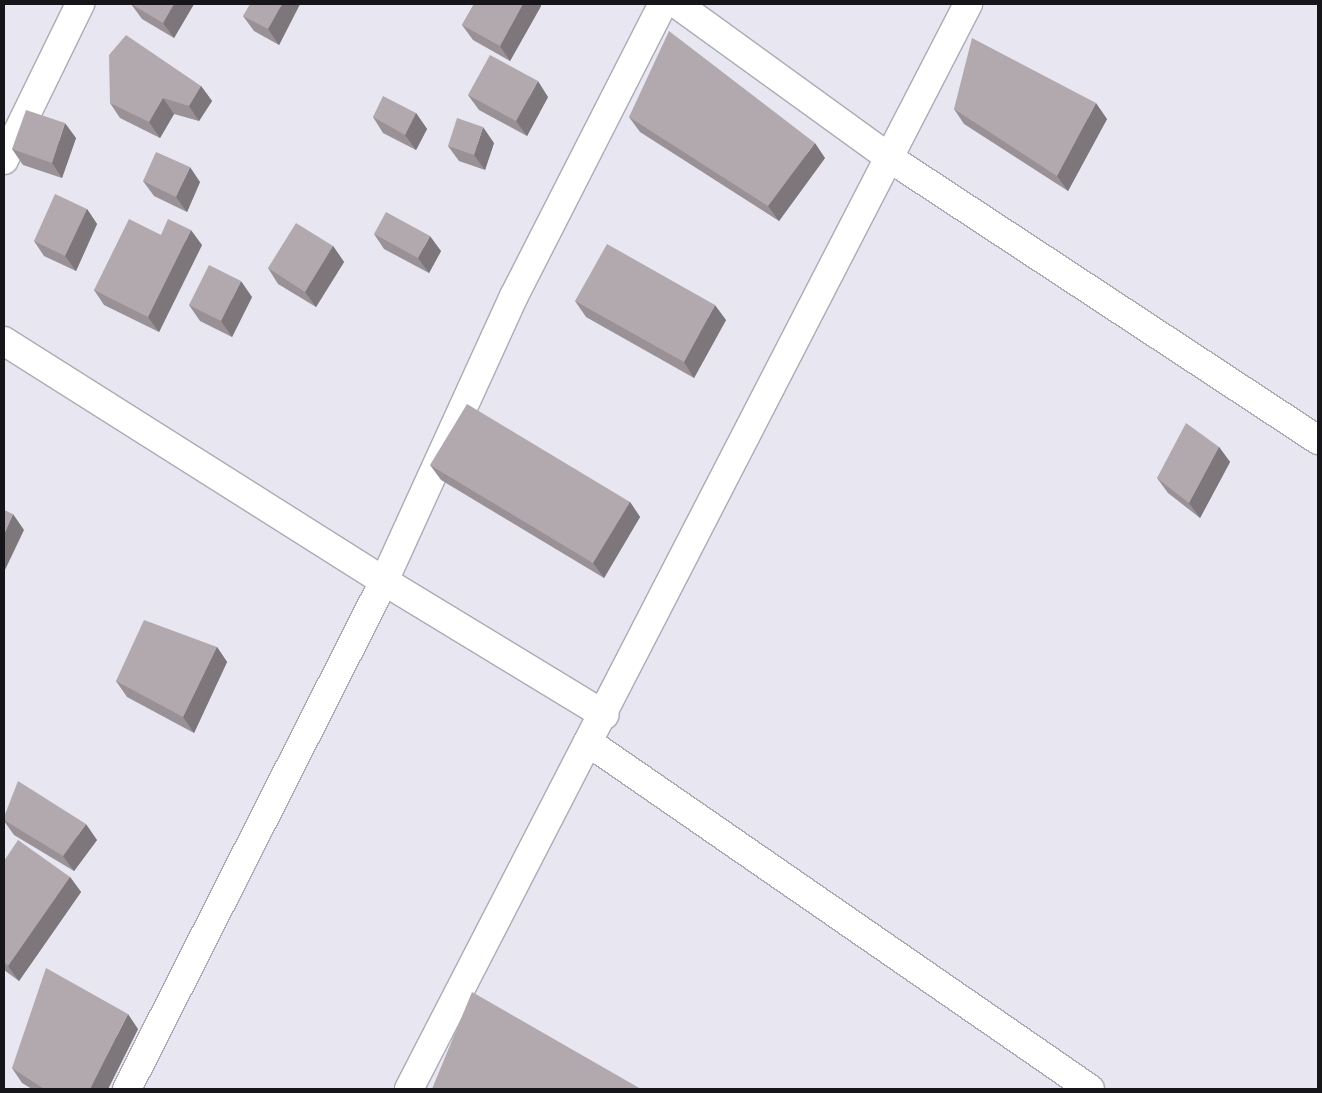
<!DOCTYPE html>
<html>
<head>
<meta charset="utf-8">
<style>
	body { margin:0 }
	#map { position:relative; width:1322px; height:1093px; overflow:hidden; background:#e7e6f1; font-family:"IBM Plex Sans",sans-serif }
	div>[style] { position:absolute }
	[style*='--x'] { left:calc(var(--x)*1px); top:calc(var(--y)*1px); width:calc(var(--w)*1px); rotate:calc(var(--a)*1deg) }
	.roads { filter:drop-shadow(1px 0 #ababb5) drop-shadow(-1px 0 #ababb5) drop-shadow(0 1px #ababb5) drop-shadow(0 -1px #ababb5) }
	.minor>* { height:28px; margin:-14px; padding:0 14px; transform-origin:14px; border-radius:14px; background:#fff }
	.wall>* { inset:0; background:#999196 }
	.shaded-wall>* { inset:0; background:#7d767a }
	.building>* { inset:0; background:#b2a9af }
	span { translate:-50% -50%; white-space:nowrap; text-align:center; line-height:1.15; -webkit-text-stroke:4.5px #fff; paint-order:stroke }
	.frame { position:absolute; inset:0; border:5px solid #161519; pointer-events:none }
</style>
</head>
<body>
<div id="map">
	<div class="roads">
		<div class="minor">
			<i style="--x:677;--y:4;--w:261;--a:35.9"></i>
			<i style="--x:888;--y:157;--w:515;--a:33.35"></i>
			<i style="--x:4;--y:160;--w:174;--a:-64"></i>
			<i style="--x:4;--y:341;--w:449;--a:32.3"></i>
			<i style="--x:384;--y:581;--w:258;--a:31.3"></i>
			<i style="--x:588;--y:742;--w:610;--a:34.65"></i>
			<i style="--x:127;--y:1089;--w:569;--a:-63.16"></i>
			<i style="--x:384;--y:581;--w:313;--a:-65.5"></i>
			<i style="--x:514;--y:296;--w:328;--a:-63"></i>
			<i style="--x:409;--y:1089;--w:1221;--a:-62.74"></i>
		</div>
	</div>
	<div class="wall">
		<i style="clip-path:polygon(131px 4px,194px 4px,174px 38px,142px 19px)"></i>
		<i style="clip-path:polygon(300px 4px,279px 45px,254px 31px,243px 16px)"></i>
		<i style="clip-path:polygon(474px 4px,540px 4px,541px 6px,510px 61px,473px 40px,462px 25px)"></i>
		<i style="clip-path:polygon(201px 86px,212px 101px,199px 121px,174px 114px,160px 138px,120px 118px,110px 103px)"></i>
		<i style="clip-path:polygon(468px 95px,548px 97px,527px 136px,479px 110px)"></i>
		<i style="clip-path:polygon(954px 109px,1107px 119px,1068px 191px,964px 124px)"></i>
		<i style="clip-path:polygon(416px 113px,427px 129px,416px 150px,383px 133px,373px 117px)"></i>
		<i style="clip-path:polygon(629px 117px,825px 158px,779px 221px,640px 132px)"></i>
		<i style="clip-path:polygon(76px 138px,62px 178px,23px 165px,12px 149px)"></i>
		<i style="clip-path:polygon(494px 143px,485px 170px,459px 161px,448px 146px)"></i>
		<i style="clip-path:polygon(143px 181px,200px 182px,187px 212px,154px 196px)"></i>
		<i style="clip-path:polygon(87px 209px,97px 224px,76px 271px,44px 256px,34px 241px)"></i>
		<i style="clip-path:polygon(374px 234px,441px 251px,429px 273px,384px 249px)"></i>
		<i style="clip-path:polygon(161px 235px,202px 245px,159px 332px,104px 305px,94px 290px)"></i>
		<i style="clip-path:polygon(333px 246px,344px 262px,316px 307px,278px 284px,268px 268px)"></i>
		<i style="clip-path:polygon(252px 297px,232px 337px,200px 321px,189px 305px)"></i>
		<i style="clip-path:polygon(575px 301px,726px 320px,694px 378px,586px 317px)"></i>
		<i style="clip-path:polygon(1219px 447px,1230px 462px,1200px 518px,1168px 493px,1157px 478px)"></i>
		<i style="clip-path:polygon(430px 465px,630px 502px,640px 517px,604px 578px,441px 480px)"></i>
		<i style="clip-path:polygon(217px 647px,227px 662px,194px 733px,127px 697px,116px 681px)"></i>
		<i style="clip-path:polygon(4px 817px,97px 840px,74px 871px,14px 835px,4px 821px)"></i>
		<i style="clip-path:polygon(4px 861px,70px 877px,81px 892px,19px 981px,4px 970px)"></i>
		<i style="clip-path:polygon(138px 1029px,108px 1089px,32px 1089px,22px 1083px,12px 1068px)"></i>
	</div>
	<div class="shaded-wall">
		<i style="clip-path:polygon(174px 4px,194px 4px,174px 38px,163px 23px)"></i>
		<i style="clip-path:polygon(282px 4px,300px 4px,279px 45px,268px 29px)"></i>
		<i style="clip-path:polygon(523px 4px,540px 4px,541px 6px,510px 61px,500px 46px)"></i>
		<i style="clip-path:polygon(538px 81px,548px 97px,527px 136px,516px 121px)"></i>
		<i style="clip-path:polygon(201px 86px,212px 101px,199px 121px,189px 106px)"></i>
		<i style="clip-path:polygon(163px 98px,174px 114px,160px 138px,149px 122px)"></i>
		<i style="clip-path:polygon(1096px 103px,1107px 119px,1068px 191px,1057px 176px)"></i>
		<i style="clip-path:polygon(416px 113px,427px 129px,416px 150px,405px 135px)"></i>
		<i style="clip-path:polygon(65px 123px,76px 138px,62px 178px,52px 163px)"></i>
		<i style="clip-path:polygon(483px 127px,494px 143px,485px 170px,474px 155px)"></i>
		<i style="clip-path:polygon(815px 143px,825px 158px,779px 221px,768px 206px)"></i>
		<i style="clip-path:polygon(190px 167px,200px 182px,187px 212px,176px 197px)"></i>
		<i style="clip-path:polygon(87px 209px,97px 224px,76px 271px,65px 256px)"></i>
		<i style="clip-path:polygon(191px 230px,202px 245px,159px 332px,148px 317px)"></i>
		<i style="clip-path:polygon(430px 236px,441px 251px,429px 273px,418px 258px)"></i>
		<i style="clip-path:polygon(333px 246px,344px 262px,316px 307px,305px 292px)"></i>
		<i style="clip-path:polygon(241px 281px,252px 297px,232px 337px,221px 321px)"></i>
		<i style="clip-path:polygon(715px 305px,726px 320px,694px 378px,684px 362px)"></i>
		<i style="clip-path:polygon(1219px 447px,1230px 462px,1200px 518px,1189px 503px)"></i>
		<i style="clip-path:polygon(630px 502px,640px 517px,604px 578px,593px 563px)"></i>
		<i style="clip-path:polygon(13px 514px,24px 530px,4px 572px,4px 534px)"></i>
		<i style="clip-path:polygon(217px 647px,227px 662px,194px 733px,183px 717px)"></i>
		<i style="clip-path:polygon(86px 824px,97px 840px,74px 871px,63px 856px)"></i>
		<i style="clip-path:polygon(70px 877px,81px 892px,19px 981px,8px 966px)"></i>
		<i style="clip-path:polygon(128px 1014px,138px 1029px,108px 1089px,90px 1089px)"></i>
	</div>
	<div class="building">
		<i style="clip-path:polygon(131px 4px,174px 4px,163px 23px)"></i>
		<i style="clip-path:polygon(250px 4px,282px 4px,268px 29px,243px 16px)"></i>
		<i style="clip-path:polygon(474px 4px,523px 4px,500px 46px,462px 25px)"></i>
		<i style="clip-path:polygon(669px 31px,815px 143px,768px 206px,629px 117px)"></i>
		<i style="clip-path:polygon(126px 35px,201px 86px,189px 106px,163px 98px,149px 122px,110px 103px,109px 55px)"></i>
		<i style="clip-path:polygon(972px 38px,1096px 103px,1057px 176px,954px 109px)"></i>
		<i style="clip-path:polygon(490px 55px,538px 81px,516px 121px,468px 95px)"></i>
		<i style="clip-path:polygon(383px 96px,416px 113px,405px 135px,373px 117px)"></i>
		<i style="clip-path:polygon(26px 110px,65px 123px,52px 163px,12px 149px)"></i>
		<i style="clip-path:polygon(457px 118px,483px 127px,474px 155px,448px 146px)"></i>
		<i style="clip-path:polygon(156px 152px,190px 167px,176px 197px,143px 181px)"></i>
		<i style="clip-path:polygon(55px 194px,87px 209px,65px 256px,34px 241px)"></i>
		<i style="clip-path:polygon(386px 212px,430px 236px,418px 258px,374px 234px)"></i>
		<i style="clip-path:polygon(129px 219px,161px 235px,168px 219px,191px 230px,148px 317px,94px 290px)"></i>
		<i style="clip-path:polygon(296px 223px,333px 246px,305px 292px,268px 268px)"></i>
		<i style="clip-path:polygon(607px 244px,715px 305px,684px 362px,575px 301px)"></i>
		<i style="clip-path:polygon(209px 265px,241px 281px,221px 321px,189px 305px)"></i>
		<i style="clip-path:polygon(467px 404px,630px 502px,593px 563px,430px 465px)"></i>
		<i style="clip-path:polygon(1186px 423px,1219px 447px,1189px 503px,1157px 478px)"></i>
		<i style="clip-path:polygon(4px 510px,13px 514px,4px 534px)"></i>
		<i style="clip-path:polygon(144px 620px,217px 647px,183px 717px,116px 681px)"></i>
		<i style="clip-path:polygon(18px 781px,86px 824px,63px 856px,4px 820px,4px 817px)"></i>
		<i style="clip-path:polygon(18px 840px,70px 877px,8px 966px,4px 962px,4px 861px)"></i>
		<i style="clip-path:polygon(46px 968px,128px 1014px,90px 1089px,44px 1089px,12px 1068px)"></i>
		<i style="clip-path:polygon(472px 992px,641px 1089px,432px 1089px)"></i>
	</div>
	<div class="frame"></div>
</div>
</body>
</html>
